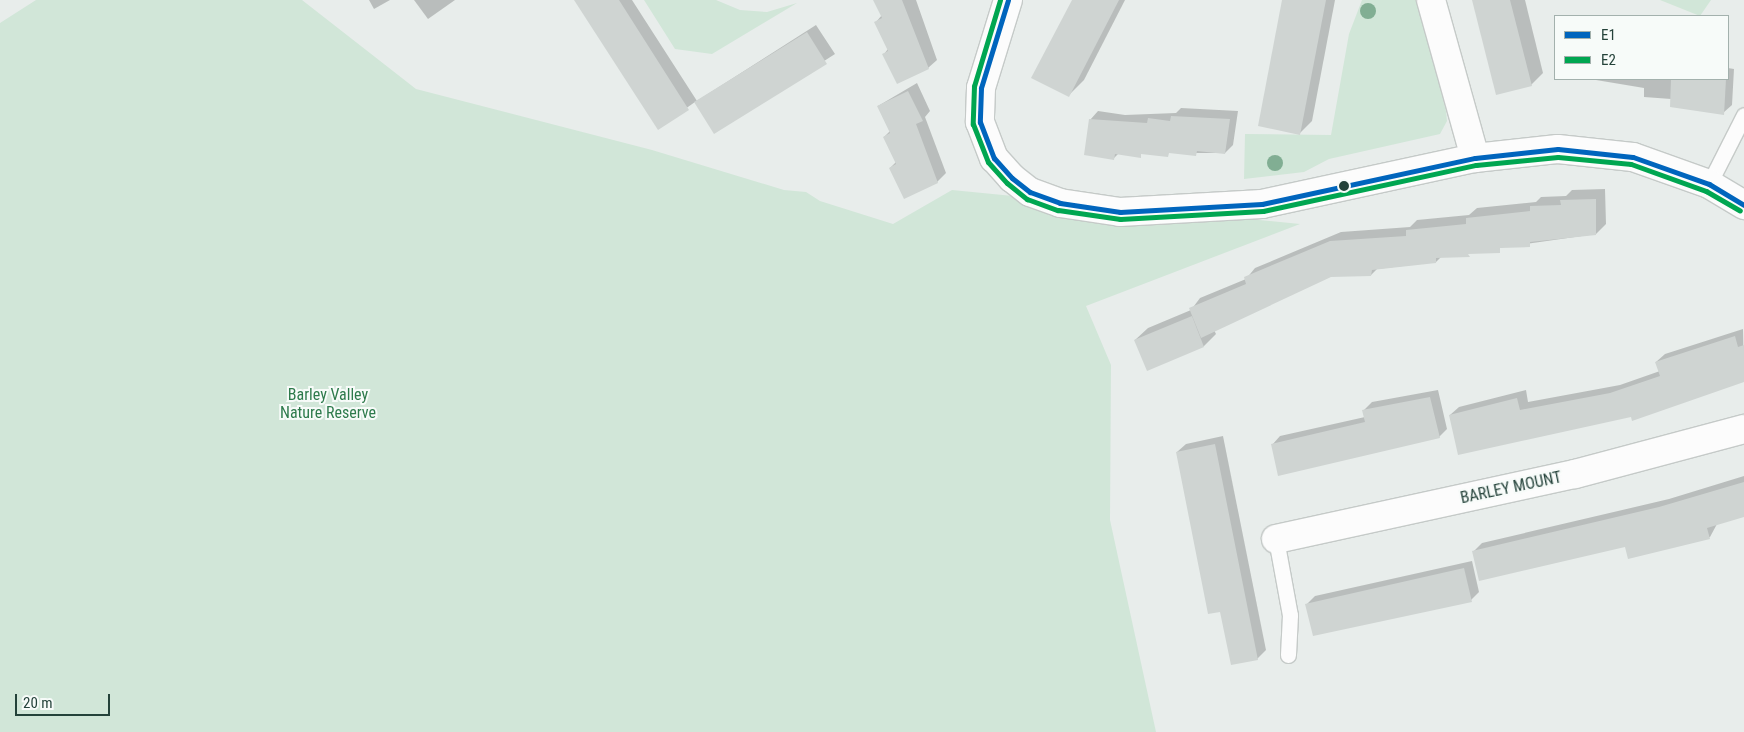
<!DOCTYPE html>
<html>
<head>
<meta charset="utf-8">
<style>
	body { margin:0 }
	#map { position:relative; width:1744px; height:732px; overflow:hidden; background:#e8edeb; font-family:"Roboto Condensed",sans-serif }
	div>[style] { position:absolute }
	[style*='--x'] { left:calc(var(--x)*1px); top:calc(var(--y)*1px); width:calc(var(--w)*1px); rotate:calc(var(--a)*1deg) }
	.green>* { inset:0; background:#d1e6d8 }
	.shadow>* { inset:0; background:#0003 }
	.building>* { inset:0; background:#cfd4d2 }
	.roads { filter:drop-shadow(1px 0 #c5cac8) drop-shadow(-1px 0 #c5cac8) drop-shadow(0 1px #c5cac8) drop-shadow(0 -1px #c5cac8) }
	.service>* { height:15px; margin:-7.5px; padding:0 7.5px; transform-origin:7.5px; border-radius:7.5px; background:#fcfcfc }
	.minor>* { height:28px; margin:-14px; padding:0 14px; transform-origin:14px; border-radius:14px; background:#fcfcfc }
	.bus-1>* { height:5px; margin:-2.5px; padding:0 2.5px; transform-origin:2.5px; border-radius:2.5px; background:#0065bd }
	.bus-2>* { height:5px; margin:-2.5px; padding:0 2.5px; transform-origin:2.5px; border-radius:2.5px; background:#00a651 }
	.trees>* { width:16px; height:16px; margin:-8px; border-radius:50%; background:#81ae93 }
	.dots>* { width:14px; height:14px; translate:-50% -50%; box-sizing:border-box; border:2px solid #f7fbf9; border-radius:50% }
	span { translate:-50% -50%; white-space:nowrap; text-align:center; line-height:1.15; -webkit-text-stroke:4px #f7fbf9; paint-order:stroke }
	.park-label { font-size:16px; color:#2d7a4b }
	.street-label { font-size:16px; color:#24423a }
	.legend { position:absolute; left:1554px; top:15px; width:175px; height:65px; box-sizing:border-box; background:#f7fbf9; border:1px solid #a3b1ad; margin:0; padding:6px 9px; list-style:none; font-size:15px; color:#24423a }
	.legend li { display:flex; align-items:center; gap:10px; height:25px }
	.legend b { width:25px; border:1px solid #a3b1ad }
	.scale { position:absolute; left:15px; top:694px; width:95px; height:22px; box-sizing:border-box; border:2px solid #24423a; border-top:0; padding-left:6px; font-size:15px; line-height:18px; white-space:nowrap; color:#24423a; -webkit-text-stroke:4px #f7fbf9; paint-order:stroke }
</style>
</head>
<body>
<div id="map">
	<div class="green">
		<i style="clip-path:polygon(36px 0,302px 0,416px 89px,652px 150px,784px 190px,806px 192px,820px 201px,893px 224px,952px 190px,1300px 224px,1086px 306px,1111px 365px,1110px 520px,1156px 732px,0 732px,0 23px)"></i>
		<i style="clip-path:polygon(644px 0,716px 0,740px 10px,767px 12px,797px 3px,712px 54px,675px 49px)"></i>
		<i style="clip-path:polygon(1362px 0,1418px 0,1446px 111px,1447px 121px,1440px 134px,1329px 159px,1304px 172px,1244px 179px,1245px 134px,1331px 135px,1349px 34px)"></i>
		<i style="clip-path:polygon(1660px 0,1711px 0,1700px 16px)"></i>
	</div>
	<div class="shadow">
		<i style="clip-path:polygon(369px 0,390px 0,374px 9px)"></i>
		<i style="clip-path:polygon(414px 0,455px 0,428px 19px)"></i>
		<i style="clip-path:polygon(576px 0,632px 0,697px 101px,816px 25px,835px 54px,714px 132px,695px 102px,658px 128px)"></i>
		<i style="clip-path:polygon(875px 0,916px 0,937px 60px,928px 68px,884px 54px,888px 49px,876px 22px,882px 15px)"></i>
		<i style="clip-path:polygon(1073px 0,1125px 0,1084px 80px,1069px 95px)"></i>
		<i style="clip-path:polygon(1283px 0,1335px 0,1312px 121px,1300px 133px)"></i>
		<i style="clip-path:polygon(1473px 0,1525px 0,1543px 73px,1531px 85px)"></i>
		<i style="clip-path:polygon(1728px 68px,1734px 69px,1732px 105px,1723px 113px,1671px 99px,1644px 97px,1644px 88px,1590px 79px,1728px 79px)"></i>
		<i style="clip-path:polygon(917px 83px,930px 111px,925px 117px,946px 173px,937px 182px,890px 168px,896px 162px,884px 137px,890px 131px,878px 106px)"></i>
		<i style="clip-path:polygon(1181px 108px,1238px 111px,1233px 145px,1225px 153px,1119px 153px,1114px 158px,1090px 120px,1098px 111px,1125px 115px,1176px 113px)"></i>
		<i style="clip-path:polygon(1605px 189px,1606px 224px,1596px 234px,1442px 256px,1436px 262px,1377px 269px,1371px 275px,1330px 275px,1214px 330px,1216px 334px,1204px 346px,1148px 369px,1135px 340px,1148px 328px,1191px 310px,1200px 298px,1246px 279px,1255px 268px,1341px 232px,1410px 227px,1417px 220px,1469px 215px,1477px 208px,1536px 202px,1541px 197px,1566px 196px,1572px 190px)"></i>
		<i style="clip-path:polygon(1743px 329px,1744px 380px,1632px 416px,1450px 415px,1459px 407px,1526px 390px,1528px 402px,1620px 385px,1660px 371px,1656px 362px,1665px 354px)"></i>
		<i style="clip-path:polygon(1438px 390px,1447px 429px,1439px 437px,1272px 445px,1280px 436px,1365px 417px,1363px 411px,1372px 402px)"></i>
		<i style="clip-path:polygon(1223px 436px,1266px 650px,1257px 659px,1177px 452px,1186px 444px)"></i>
		<i style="clip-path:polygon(1744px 476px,1744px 516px,1717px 524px,1710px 537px,1629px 558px,1626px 546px,1474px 551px,1482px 543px,1669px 499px)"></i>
		<i style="clip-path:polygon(1472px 561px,1479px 592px,1471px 600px,1307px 604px,1315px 596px)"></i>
	</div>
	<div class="building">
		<i style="clip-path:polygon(574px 0,619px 0,689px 110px,658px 130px)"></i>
		<i style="clip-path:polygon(873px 0,902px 0,929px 69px,897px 84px,882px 54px,888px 51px,874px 22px,882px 18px)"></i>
		<i style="clip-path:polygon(1072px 0,1119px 0,1069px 97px,1031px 78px)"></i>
		<i style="clip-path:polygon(1282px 0,1326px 0,1300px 135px,1258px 126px)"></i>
		<i style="clip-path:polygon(1472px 0,1510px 0,1532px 86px,1496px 95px)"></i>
		<i style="clip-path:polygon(807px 32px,827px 64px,714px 134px,694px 102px)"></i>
		<i style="clip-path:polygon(1671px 79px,1726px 79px,1724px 115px,1670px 107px)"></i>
		<i style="clip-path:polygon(908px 91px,923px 121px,916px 124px,938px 183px,904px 199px,889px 168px,896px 164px,883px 137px,890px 133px,877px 106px)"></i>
		<i style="clip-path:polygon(1171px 116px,1230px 119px,1225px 154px,1197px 151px,1196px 156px,1169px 153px,1168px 157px,1141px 154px,1141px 158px,1115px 154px,1114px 160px,1084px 155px,1089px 119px,1147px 123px,1148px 118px,1170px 121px)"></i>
		<i style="clip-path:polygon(1596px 199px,1596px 235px,1530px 242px,1530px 247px,1500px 248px,1500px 253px,1468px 254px,1470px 257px,1436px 258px,1436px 263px,1372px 270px,1371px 276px,1331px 277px,1201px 338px,1189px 308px,1246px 284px,1244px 277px,1330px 241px,1406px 236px,1406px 230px,1466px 224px,1466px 218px,1530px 211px,1530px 206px,1561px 205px,1560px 200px)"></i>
		<i style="clip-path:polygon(1192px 316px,1204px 347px,1147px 371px,1134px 340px)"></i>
		<i style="clip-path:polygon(1735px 336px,1738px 347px,1744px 345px,1744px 382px,1632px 421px,1631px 417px,1458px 455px,1449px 415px,1517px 398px,1520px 410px,1610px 393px,1660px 376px,1655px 362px)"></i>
		<i style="clip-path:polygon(1430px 397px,1440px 438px,1278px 476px,1271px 444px,1365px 422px,1362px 410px)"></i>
		<i style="clip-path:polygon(1215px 444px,1258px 660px,1231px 665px,1220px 612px,1208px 614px,1176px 452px)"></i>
		<i style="clip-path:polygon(1744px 482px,1744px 517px,1707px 528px,1710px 539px,1628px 559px,1625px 547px,1479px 581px,1472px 551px,1659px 507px)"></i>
		<i style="clip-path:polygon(1464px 568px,1472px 602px,1313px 636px,1305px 604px)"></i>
	</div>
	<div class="roads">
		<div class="service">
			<i style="--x:1709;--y:184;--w:77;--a:-63.1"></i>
			<i style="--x:1276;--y:539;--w:77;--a:79.6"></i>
			<i style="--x:1290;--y:615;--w:40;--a:92.9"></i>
		</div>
		<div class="minor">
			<i style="--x:1008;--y:0;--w:92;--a:107.1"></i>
			<i style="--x:981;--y:88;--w:34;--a:92"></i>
			<i style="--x:980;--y:122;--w:39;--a:69"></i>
			<i style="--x:994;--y:158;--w:27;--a:48"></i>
			<i style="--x:1012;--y:178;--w:23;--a:38"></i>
			<i style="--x:1030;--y:192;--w:32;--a:20"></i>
			<i style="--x:1060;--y:203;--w:61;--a:8.5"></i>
			<i style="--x:1120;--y:212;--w:142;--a:-3.2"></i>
			<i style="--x:1262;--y:204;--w:218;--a:-12.2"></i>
			<i style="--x:1475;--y:158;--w:83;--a:-6.2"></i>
			<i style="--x:1558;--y:149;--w:75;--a:6.1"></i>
			<i style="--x:1633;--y:157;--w:81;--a:19.6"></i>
			<i style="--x:1709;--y:184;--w:41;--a:31"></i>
			<i style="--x:1431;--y:0;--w:164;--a:74.4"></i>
			<i style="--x:1276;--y:539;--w:306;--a:-12.3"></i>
			<i style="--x:1575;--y:474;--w:175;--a:-14.9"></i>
		</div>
	</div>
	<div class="bus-1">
		<i style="--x:1008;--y:0;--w:92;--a:107.1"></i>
		<i style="--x:981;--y:88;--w:34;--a:92"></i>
		<i style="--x:980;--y:122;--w:39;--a:69"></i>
		<i style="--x:994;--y:158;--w:27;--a:48"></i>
		<i style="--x:1012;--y:178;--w:23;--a:38"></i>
		<i style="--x:1030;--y:192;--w:32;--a:20"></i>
		<i style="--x:1060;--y:203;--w:61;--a:8.5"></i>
		<i style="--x:1120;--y:212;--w:142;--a:-3.2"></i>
		<i style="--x:1262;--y:204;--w:218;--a:-12.2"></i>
		<i style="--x:1475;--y:158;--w:83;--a:-6.2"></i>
		<i style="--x:1558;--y:149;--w:75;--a:6.1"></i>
		<i style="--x:1633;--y:157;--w:81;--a:19.6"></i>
		<i style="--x:1709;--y:184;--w:41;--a:31"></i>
	</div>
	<div class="bus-2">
		<i style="--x:1000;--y:0;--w:90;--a:106.8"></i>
		<i style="--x:974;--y:86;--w:38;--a:92"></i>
		<i style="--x:973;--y:124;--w:41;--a:68.5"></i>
		<i style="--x:988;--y:162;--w:28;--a:48"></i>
		<i style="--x:1007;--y:183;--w:26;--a:39"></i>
		<i style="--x:1027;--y:199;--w:33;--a:20"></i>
		<i style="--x:1058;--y:210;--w:63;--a:8.3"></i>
		<i style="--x:1120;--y:219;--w:143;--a:-3.2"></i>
		<i style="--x:1263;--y:211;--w:218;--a:-12.2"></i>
		<i style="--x:1476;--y:165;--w:82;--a:-5.6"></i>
		<i style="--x:1558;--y:157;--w:73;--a:5.5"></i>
		<i style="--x:1631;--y:164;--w:80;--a:19.8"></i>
		<i style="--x:1706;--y:191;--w:39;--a:30"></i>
	</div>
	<div class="trees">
		<i style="left:1368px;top:11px"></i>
		<i style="left:1275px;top:163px"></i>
	</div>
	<div class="dots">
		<i style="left:1344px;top:186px;background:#24423a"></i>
	</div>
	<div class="park-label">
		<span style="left:328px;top:404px">Barley Valley<br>Nature Reserve</span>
	</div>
	<div class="street-label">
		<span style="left:1511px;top:488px;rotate:-12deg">BARLEY MOUNT</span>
	</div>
	<ul class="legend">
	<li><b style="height:6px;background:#0065bd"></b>E1</li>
	<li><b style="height:6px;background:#00a651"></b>E2</li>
	</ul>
	<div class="scale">20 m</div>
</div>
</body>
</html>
